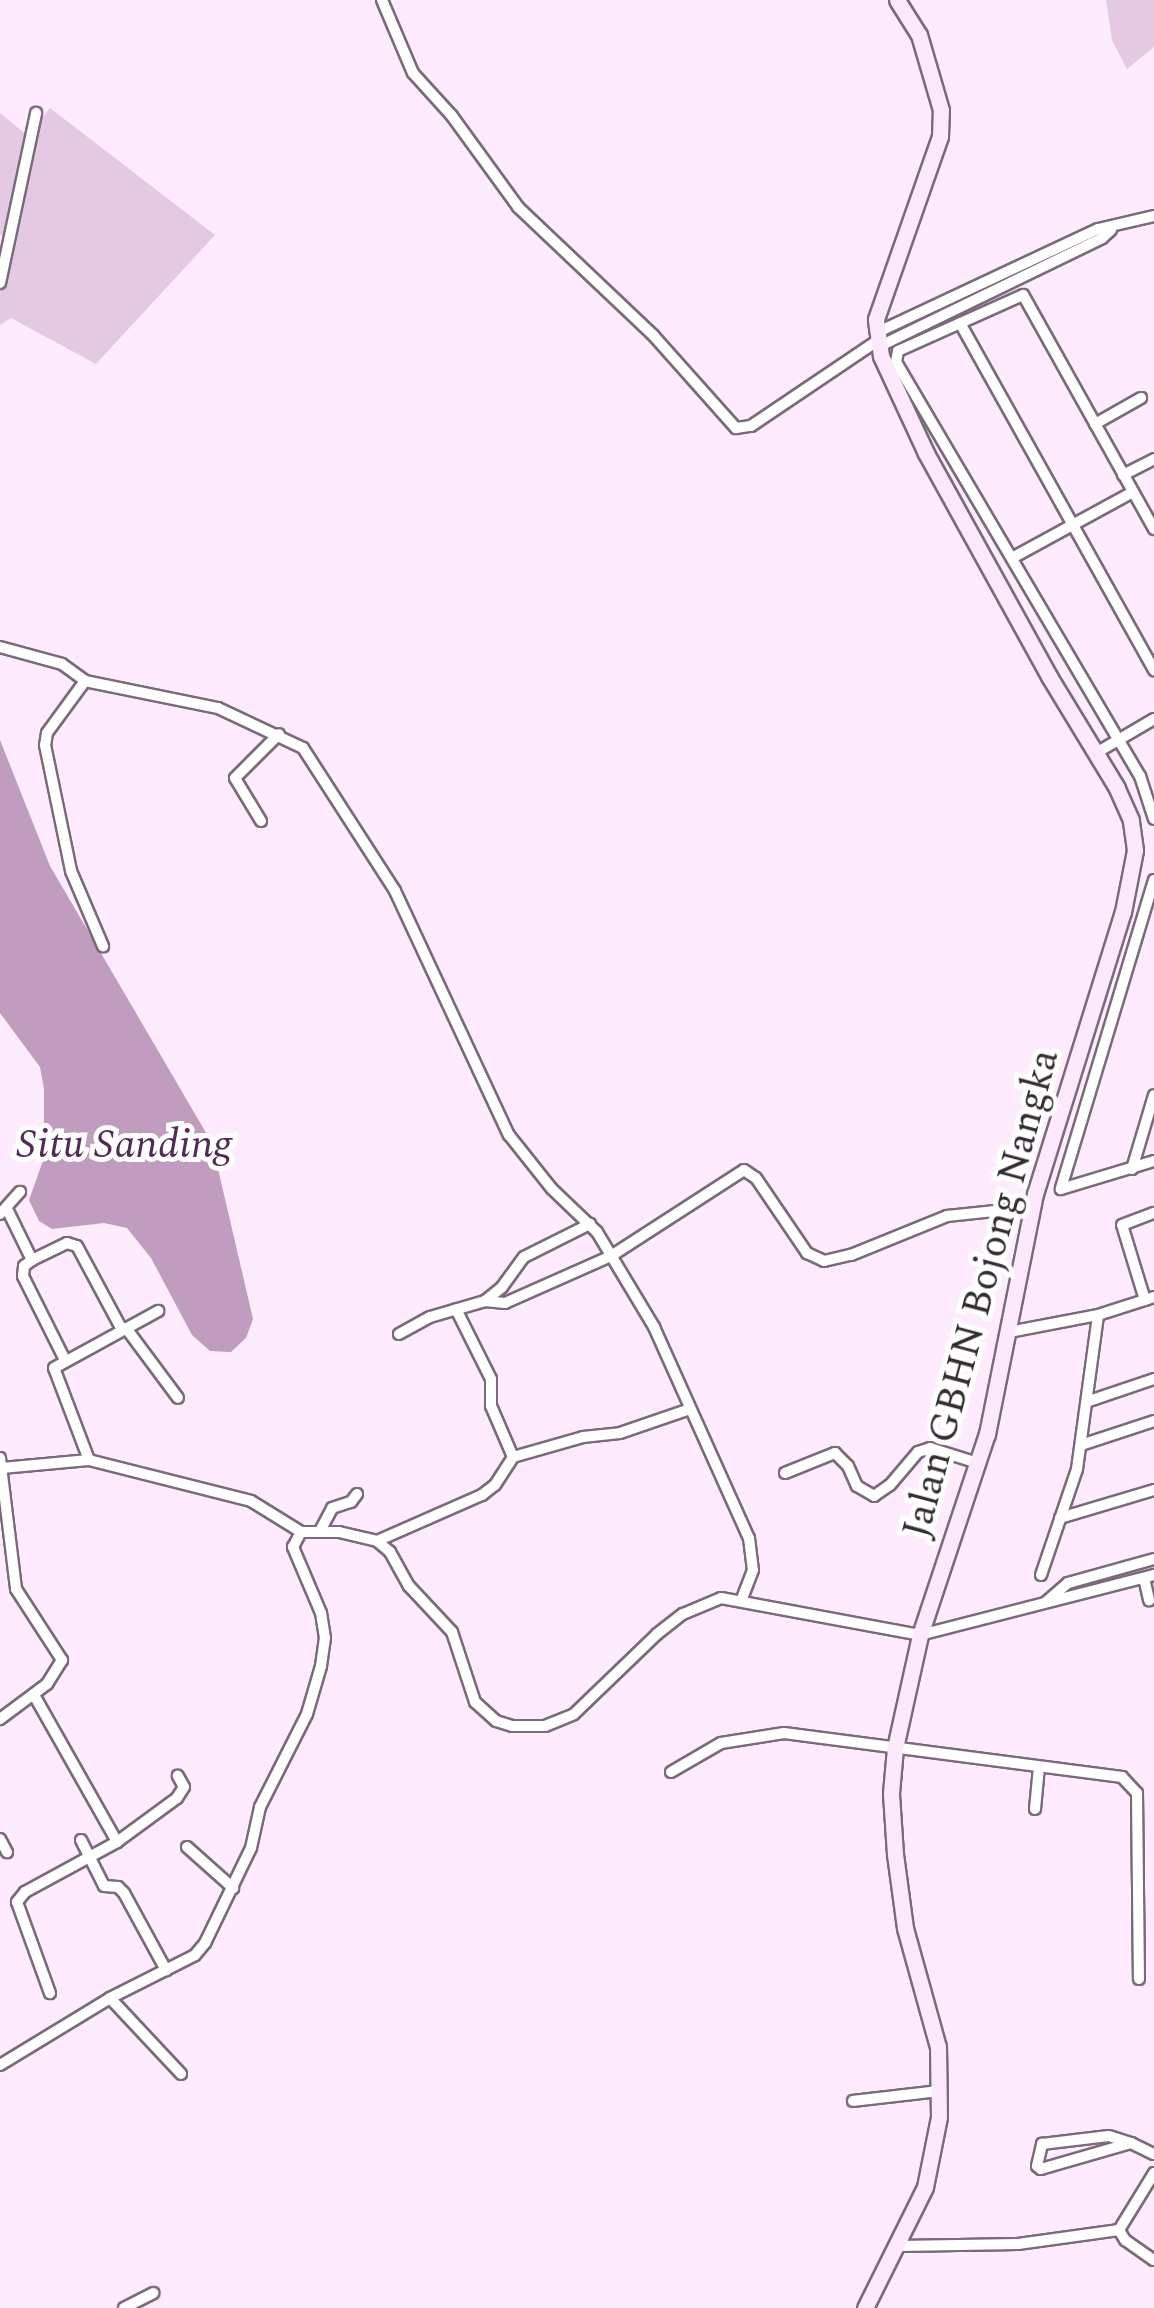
<!DOCTYPE html>
<html>
<head>
<meta charset="utf-8">
<style>
	body { margin:0 }
	#map { position:relative; width:1154px; height:2308px; overflow:hidden; background:#ffebfe; font-family:Spectral,serif }
	div>[style] { position:absolute }
	[style*='--x'] { left:calc(var(--x)*1px); top:calc(var(--y)*1px); width:calc(var(--w)*1px); rotate:calc(var(--a)*1deg) }
	.green>* { inset:0; background:#e3c9e1 }
	.water>* { inset:0; background:#c09dbf }
	.roads { filter:drop-shadow(2px 0 #7b6a7b) drop-shadow(-2px 0 #7b6a7b) drop-shadow(0 2px #7b6a7b) drop-shadow(0 -2px #7b6a7b) }
	.street>* { height:10px; margin:-5px; padding:0 5px; transform-origin:5px; border-radius:5px; background:#fff }
	.secondary>* { height:15px; margin:-7.5px; padding:0 7.5px; transform-origin:7.5px; border-radius:7.5px; background:#fde9fd }
	span { translate:-50% -50%; white-space:nowrap; text-align:center; line-height:1.15; -webkit-text-stroke:10px #fff; paint-order:stroke }
	.street-label { font-size:40px; color:#332c33 }
	.water-label { font-size:42px; color:#552956; font-style:italic }
</style>
</head>
<body>
<div id="map">
	<div class="green">
		<i style="clip-path:polygon(1106px 0,1154px 0,1154px 47px,1127px 69px,1112px 40px)"></i>
		<i style="clip-path:polygon(50px 108px,215px 235px,96px 364px,11px 318px,0 325px,0 258px,8px 241px,0 234px,0 113px,28px 136px)"></i>
	</div>
	<div class="water">
		<i style="clip-path:polygon(0 740px,50px 866px,212px 1143px,253px 1319px,246px 1338px,231px 1352px,210px 1351px,192px 1335px,151px 1258px,127px 1228px,104px 1223px,52px 1229px,39px 1221px,29px 1200px,44px 1158px,44px 1089px,40px 1067px,0 1013px)"></i>
	</div>
	<div class="roads">
		<div class="street">
			<i style="--x:382;--y:0;--w:79;--a:67"></i>
			<i style="--x:413;--y:73;--w:58;--a:47.8"></i>
			<i style="--x:452;--y:116;--w:112;--a:54"></i>
			<i style="--x:518;--y:207;--w:186;--a:43.5"></i>
			<i style="--x:653;--y:335;--w:125;--a:48.3"></i>
			<i style="--x:736;--y:428;--w:15;--a:-8"></i>
			<i style="--x:751;--y:426;--w:152;--a:-34"></i>
			<i style="--x:0;--y:283;--w:174;--a:-78"></i>
			<i style="--x:960;--y:323;--w:398;--a:60.8"></i>
			<i style="--x:876;--y:333;--w:245;--a:-25.1"></i>
			<i style="--x:1098;--y:229;--w:57;--a:-13.1"></i>
			<i style="--x:878;--y:347;--w:249;--a:-25.9"></i>
			<i style="--x:1102;--y:238;--w:12;--a:-42"></i>
			<i style="--x:1095;--y:424;--w:53;--a:-29.5"></i>
			<i style="--x:1123;--y:475;--w:35;--a:-27"></i>
			<i style="--x:1154;--y:529;--w:268;--a:-119.2"></i>
			<i style="--x:1023;--y:295;--w:137;--a:155.9"></i>
			<i style="--x:898;--y:351;--w:11;--a:100"></i>
			<i style="--x:896;--y:362;--w:481;--a:59.5"></i>
			<i style="--x:1140;--y:776;--w:45;--a:72"></i>
			<i style="--x:1012;--y:558;--w:138;--a:-28.6"></i>
			<i style="--x:0;--y:647;--w:64;--a:15.3"></i>
			<i style="--x:62;--y:664;--w:29;--a:36"></i>
			<i style="--x:85;--y:681;--w:136;--a:11.5"></i>
			<i style="--x:218;--y:708;--w:94;--a:25.2"></i>
			<i style="--x:303;--y:748;--w:170;--a:57.2"></i>
			<i style="--x:395;--y:891;--w:269;--a:65"></i>
			<i style="--x:509;--y:1135;--w:69;--a:51.5"></i>
			<i style="--x:552;--y:1189;--w:62;--a:43.7"></i>
			<i style="--x:597;--y:1232;--w:111;--a:59"></i>
			<i style="--x:654;--y:1327;--w:231;--a:65.8"></i>
			<i style="--x:749;--y:1538;--w:32;--a:83"></i>
			<i style="--x:753;--y:1570;--w:30;--a:111"></i>
			<i style="--x:85;--y:681;--w:64;--a:126.2"></i>
			<i style="--x:47;--y:733;--w:12;--a:99"></i>
			<i style="--x:45;--y:745;--w:129;--a:78.3"></i>
			<i style="--x:71;--y:871;--w:82;--a:66.9"></i>
			<i style="--x:1096;--y:753;--w:67;--a:-30.4"></i>
			<i style="--x:261;--y:821;--w:50;--a:-121.2"></i>
			<i style="--x:235;--y:778;--w:62;--a:-45"></i>
			<i style="--x:1154;--y:880;--w:323;--a:106.8"></i>
			<i style="--x:1061;--y:1189;--w:97;--a:-16.8"></i>
			<i style="--x:1132;--y:1169;--w:77;--a:-73.4"></i>
			<i style="--x:7;--y:1209;--w:57;--a:63.9"></i>
			<i style="--x:0;--y:1214;--w:30;--a:-48"></i>
			<i style="--x:1145;--y:1300;--w:78;--a:-107"></i>
			<i style="--x:1122;--y:1225;--w:34;--a:-21"></i>
			<i style="--x:485;--y:1301;--w:20;--a:6"></i>
			<i style="--x:505;--y:1303;--w:116;--a:-23.9"></i>
			<i style="--x:611;--y:1256;--w:158;--a:-32.9"></i>
			<i style="--x:744;--y:1170;--w:14;--a:34"></i>
			<i style="--x:756;--y:1178;--w:91;--a:55.8"></i>
			<i style="--x:807;--y:1253;--w:19;--a:25"></i>
			<i style="--x:824;--y:1261;--w:28;--a:-13"></i>
			<i style="--x:851;--y:1255;--w:104;--a:-22.1"></i>
			<i style="--x:947;--y:1216;--w:85;--a:-6"></i>
			<i style="--x:126;--y:1328;--w:87;--a:53.4"></i>
			<i style="--x:1009;--y:1332;--w:91;--a:-10.8"></i>
			<i style="--x:1098;--y:1315;--w:59;--a:-17.8"></i>
			<i style="--x:399;--y:1334;--w:35;--a:-29"></i>
			<i style="--x:430;--y:1317;--w:57;--a:-16.2"></i>
			<i style="--x:485;--y:1301;--w:22;--a:-39"></i>
			<i style="--x:502;--y:1287;--w:37;--a:-54"></i>
			<i style="--x:524;--y:1257;--w:74;--a:-26.6"></i>
			<i style="--x:65;--y:1360;--w:94;--a:-116.6"></i>
			<i style="--x:23;--y:1276;--w:10;--a:-84"></i>
			<i style="--x:24;--y:1266;--w:10;--a:-37"></i>
			<i style="--x:32;--y:1260;--w:39;--a:-26"></i>
			<i style="--x:67;--y:1243;--w:10;--a:17"></i>
			<i style="--x:77;--y:1246;--w:95;--a:61.8"></i>
			<i style="--x:1089;--y:1401;--w:69;--a:-18.7"></i>
			<i style="--x:1081;--y:1445;--w:77;--a:-18.2"></i>
			<i style="--x:513;--y:1457;--w:73;--a:-15.9"></i>
			<i style="--x:583;--y:1437;--w:37;--a:-6"></i>
			<i style="--x:620;--y:1433;--w:74;--a:-18.9"></i>
			<i style="--x:0;--y:1458;--w:132;--a:83"></i>
			<i style="--x:16;--y:1589;--w:85;--a:57.1"></i>
			<i style="--x:62;--y:1660;--w:28;--a:122"></i>
			<i style="--x:47;--y:1684;--w:59;--a:143.3"></i>
			<i style="--x:89;--y:1460;--w:98;--a:-110.8"></i>
			<i style="--x:54;--y:1368;--w:119;--a:-28.7"></i>
			<i style="--x:2;--y:1468;--w:87;--a:-5.3"></i>
			<i style="--x:89;--y:1460;--w:167;--a:14.2"></i>
			<i style="--x:251;--y:1501;--w:59;--a:31.8"></i>
			<i style="--x:301;--y:1532;--w:38;--a:0"></i>
			<i style="--x:339;--y:1532;--w:39;--a:13"></i>
			<i style="--x:377;--y:1541;--w:17;--a:40"></i>
			<i style="--x:390;--y:1552;--w:39;--a:61"></i>
			<i style="--x:409;--y:1586;--w:63;--a:46.9"></i>
			<i style="--x:452;--y:1632;--w:74;--a:71.8"></i>
			<i style="--x:475;--y:1702;--w:28;--a:42"></i>
			<i style="--x:496;--y:1721;--w:17;--a:17"></i>
			<i style="--x:512;--y:1726;--w:33;--a:0"></i>
			<i style="--x:545;--y:1726;--w:31;--a:-22"></i>
			<i style="--x:574;--y:1714;--w:115;--a:-43.9"></i>
			<i style="--x:657;--y:1634;--w:33;--a:-38"></i>
			<i style="--x:683;--y:1614;--w:41;--a:-22.8"></i>
			<i style="--x:721;--y:1598;--w:202;--a:10.5"></i>
			<i style="--x:920;--y:1635;--w:242;--a:-14.4"></i>
			<i style="--x:785;--y:1473;--w:54;--a:-21.8"></i>
			<i style="--x:835;--y:1453;--w:18;--a:45"></i>
			<i style="--x:848;--y:1466;--w:22;--a:66"></i>
			<i style="--x:857;--y:1486;--w:20;--a:30"></i>
			<i style="--x:874;--y:1496;--w:19;--a:-35"></i>
			<i style="--x:890;--y:1485;--w:43;--a:-49.7"></i>
			<i style="--x:918;--y:1452;--w:13;--a:-18"></i>
			<i style="--x:930;--y:1448;--w:50;--a:17.4"></i>
			<i style="--x:1060;--y:1518;--w:98;--a:-16.6"></i>
			<i style="--x:320;--y:1531;--w:26;--a:-62"></i>
			<i style="--x:332;--y:1508;--w:20;--a:-18"></i>
			<i style="--x:351;--y:1502;--w:10;--a:-53"></i>
			<i style="--x:377;--y:1541;--w:115;--a:-23.7"></i>
			<i style="--x:482;--y:1495;--w:16;--a:-38"></i>
			<i style="--x:495;--y:1485;--w:33;--a:-57"></i>
			<i style="--x:513;--y:1457;--w:56;--a:-113.3"></i>
			<i style="--x:491;--y:1406;--w:27;--a:-90"></i>
			<i style="--x:491;--y:1379;--w:78;--a:-116.6"></i>
			<i style="--x:1041;--y:1575;--w:112;--a:-71.2"></i>
			<i style="--x:1077;--y:1469;--w:155;--a:-82.2"></i>
			<i style="--x:1144;--y:1578;--w:23;--a:77"></i>
			<i style="--x:1046;--y:1602;--w:29;--a:-41"></i>
			<i style="--x:1068;--y:1583;--w:89;--a:-15.6"></i>
			<i style="--x:34;--y:1695;--w:169;--a:60.5"></i>
			<i style="--x:117;--y:1842;--w:105;--a:151.5"></i>
			<i style="--x:25;--y:1892;--w:13;--a:129"></i>
			<i style="--x:17;--y:1902;--w:97;--a:70.1"></i>
			<i style="--x:671;--y:1772;--w:58;--a:-30.1"></i>
			<i style="--x:721;--y:1743;--w:64;--a:-9"></i>
			<i style="--x:784;--y:1733;--w:341;--a:7.4"></i>
			<i style="--x:1122;--y:1777;--w:22;--a:47"></i>
			<i style="--x:1137;--y:1793;--w:186;--a:89.4"></i>
			<i style="--x:1035;--y:1809;--w:42;--a:-84.6"></i>
			<i style="--x:0;--y:1839;--w:15;--a:62"></i>
			<i style="--x:81;--y:1840;--w:51;--a:63.4"></i>
			<i style="--x:104;--y:1886;--w:14;--a:4"></i>
			<i style="--x:118;--y:1887;--w:8;--a:45"></i>
			<i style="--x:124;--y:1893;--w:88;--a:61.4"></i>
			<i style="--x:117;--y:1842;--w:74;--a:-36.3"></i>
			<i style="--x:177;--y:1798;--w:13;--a:-58"></i>
			<i style="--x:184;--y:1787;--w:13;--a:-119"></i>
			<i style="--x:187;--y:1847;--w:62;--a:41.7"></i>
			<i style="--x:110;--y:1998;--w:104;--a:46.9"></i>
			<i style="--x:0;--y:2065;--w:129;--a:-31.3"></i>
			<i style="--x:110;--y:1998;--w:95;--a:-26.8"></i>
			<i style="--x:195;--y:1955;--w:16;--a:-50"></i>
			<i style="--x:205;--y:1943;--w:106;--a:-64.2"></i>
			<i style="--x:251;--y:1848;--w:42;--a:-77.6"></i>
			<i style="--x:260;--y:1807;--w:104;--a:-63.2"></i>
			<i style="--x:307;--y:1714;--w:50;--a:-73.7"></i>
			<i style="--x:321;--y:1666;--w:28;--a:-82"></i>
			<i style="--x:325;--y:1638;--w:25;--a:-99"></i>
			<i style="--x:321;--y:1613;--w:72;--a:-113"></i>
			<i style="--x:293;--y:1547;--w:17;--a:-62"></i>
			<i style="--x:853;--y:2101;--w:88;--a:-6.6"></i>
			<i style="--x:1131;--y:2143;--w:94;--a:163.9"></i>
			<i style="--x:1041;--y:2169;--w:5;--a:-143"></i>
			<i style="--x:1037;--y:2166;--w:23;--a:-77"></i>
			<i style="--x:1042;--y:2144;--w:67;--a:-6.8"></i>
			<i style="--x:1109;--y:2136;--w:23;--a:18"></i>
			<i style="--x:1131;--y:2143;--w:25;--a:26"></i>
			<i style="--x:1119;--y:2230;--w:67;--a:-58.4"></i>
			<i style="--x:899;--y:2246;--w:119;--a:-1"></i>
			<i style="--x:1018;--y:2244;--w:102;--a:-7.9"></i>
			<i style="--x:1119;--y:2230;--w:12;--a:59"></i>
			<i style="--x:1125;--y:2240;--w:35;--a:35"></i>
			<i style="--x:124;--y:2308;--w:33;--a:-27"></i>
		</div>
		<div class="secondary">
			<i style="--x:865;--y:2308;--w:135;--a:-63.6"></i>
			<i style="--x:925;--y:2187;--w:71;--a:-78.7"></i>
			<i style="--x:939;--y:2117;--w:70;--a:-90.8"></i>
			<i style="--x:938;--y:2047;--w:123;--a:-105.5"></i>
			<i style="--x:905;--y:1928;--w:75;--a:-97.7"></i>
			<i style="--x:895;--y:1854;--w:61;--a:-93.8"></i>
			<i style="--x:891;--y:1793;--w:45;--a:-84.9"></i>
			<i style="--x:895;--y:1748;--w:116;--a:-77.5"></i>
			<i style="--x:920;--y:1635;--w:212;--a:-71.6"></i>
			<i style="--x:987;--y:1434;--w:245;--a:-78.7"></i>
			<i style="--x:1035;--y:1194;--w:295;--a:-72.7"></i>
			<i style="--x:1123;--y:912;--w:63;--a:-79"></i>
			<i style="--x:1135;--y:850;--w:30;--a:-98"></i>
			<i style="--x:1131;--y:820;--w:35;--a:-114"></i>
			<i style="--x:1117;--y:788;--w:131;--a:-121.3"></i>
			<i style="--x:1049;--y:676;--w:255;--a:-118.9"></i>
			<i style="--x:926;--y:453;--w:107;--a:-114.9"></i>
			<i style="--x:881;--y:356;--w:37;--a:-98"></i>
			<i style="--x:876;--y:319;--w:194;--a:-70.7"></i>
			<i style="--x:940;--y:136;--w:26;--a:-88"></i>
			<i style="--x:941;--y:110;--w:78;--a:-106.3"></i>
			<i style="--x:919;--y:35;--w:41;--a:-122.2"></i>
		</div>
	</div>
	<div class="street-label">
		<span style="left:982px;top:1294px;rotate:-75deg">Jalan GBHN Bojong Nangka</span>
	</div>
	<div class="water-label">
		<span style="left:124px;top:1145px">Situ Sanding</span>
	</div>
</div>
</body>
</html>
